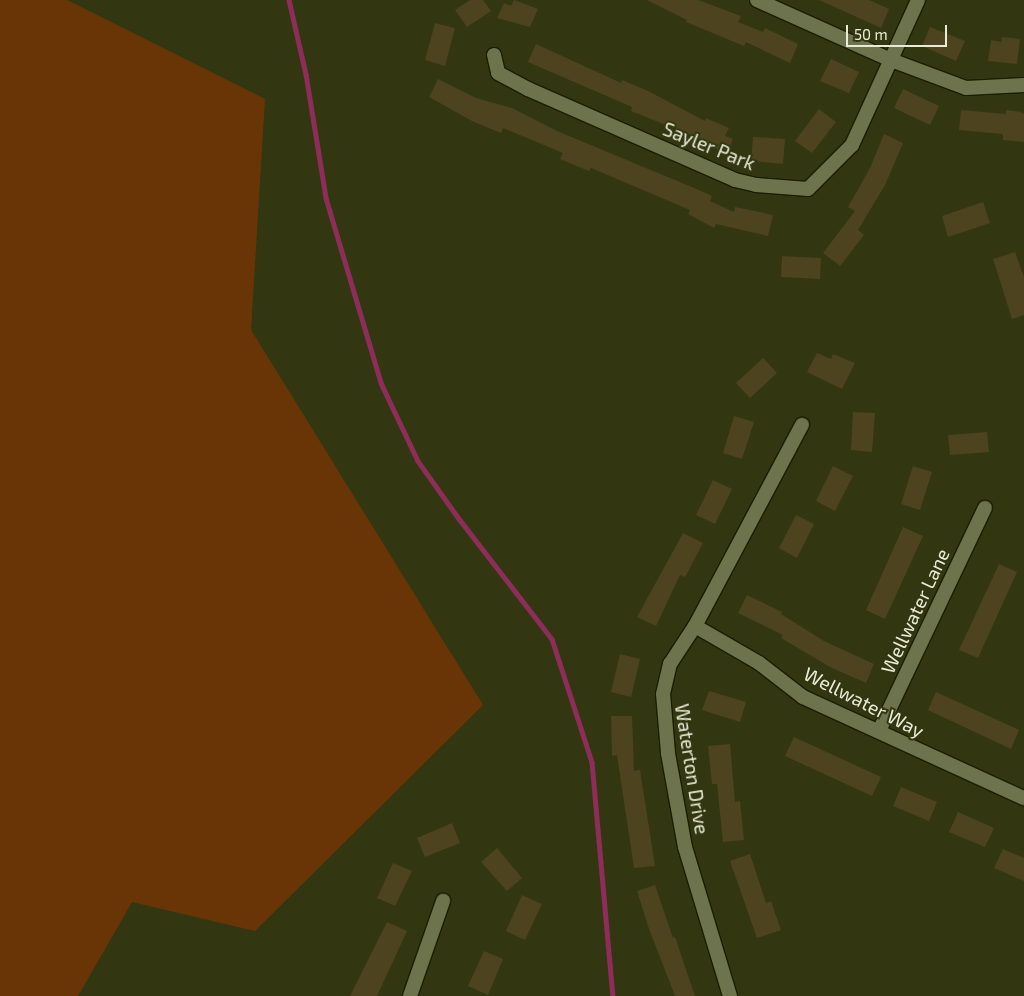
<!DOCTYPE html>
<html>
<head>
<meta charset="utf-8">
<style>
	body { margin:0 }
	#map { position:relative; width:1024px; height:996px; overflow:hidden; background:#323711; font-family:"Exo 2",sans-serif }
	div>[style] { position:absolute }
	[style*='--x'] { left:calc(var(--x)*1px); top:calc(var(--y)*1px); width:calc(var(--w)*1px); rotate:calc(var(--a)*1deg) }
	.green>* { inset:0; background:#6a3506 }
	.stream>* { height:4.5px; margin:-2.25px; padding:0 2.25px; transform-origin:2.25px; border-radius:2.25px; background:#8e2d5a }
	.building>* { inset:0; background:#4d431f }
	.roads { filter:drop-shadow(1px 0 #1a1e00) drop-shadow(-1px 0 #1a1e00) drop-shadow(0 1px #1a1e00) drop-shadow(0 -1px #1a1e00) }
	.street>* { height:14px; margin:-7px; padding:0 7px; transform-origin:7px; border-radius:7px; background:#6d734c }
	span { translate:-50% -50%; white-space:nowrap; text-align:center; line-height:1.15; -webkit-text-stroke:4px #323711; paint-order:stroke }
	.street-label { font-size:19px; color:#e8ecd7 }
	.scale { position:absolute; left:846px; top:25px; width:101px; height:22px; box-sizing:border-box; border:2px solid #e8ecd7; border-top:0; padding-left:6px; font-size:15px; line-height:18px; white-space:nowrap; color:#e8ecd7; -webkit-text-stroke:4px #323711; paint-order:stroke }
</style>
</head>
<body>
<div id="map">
	<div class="green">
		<i style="clip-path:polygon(0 0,67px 0,265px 99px,251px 330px,483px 705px,255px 931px,132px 902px,78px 996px,0 996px)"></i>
	</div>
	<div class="stream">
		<i style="--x:289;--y:0;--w:76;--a:77.1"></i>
		<i style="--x:306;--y:74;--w:126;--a:80.8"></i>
		<i style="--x:326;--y:198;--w:193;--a:73.4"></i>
		<i style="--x:381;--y:383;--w:86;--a:64.6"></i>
		<i style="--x:418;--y:461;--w:72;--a:54.6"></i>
		<i style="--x:460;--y:520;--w:150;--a:52.3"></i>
		<i style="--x:552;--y:639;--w:129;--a:72"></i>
		<i style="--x:592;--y:762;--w:235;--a:84.9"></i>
	</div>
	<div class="building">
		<i style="clip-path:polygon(470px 0,483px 0,491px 11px,467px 27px,455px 10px)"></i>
		<i style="clip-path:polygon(514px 0,538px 9px,530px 27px,497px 18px,504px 3px,511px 6px)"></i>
		<i style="clip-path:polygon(647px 0,698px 0,741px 16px,738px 22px,763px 32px,765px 28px,798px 44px,790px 63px,746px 42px,744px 46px,686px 22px,687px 20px)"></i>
		<i style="clip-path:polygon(819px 0,869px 0,889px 9px,881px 28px)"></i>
		<i style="clip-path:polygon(435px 23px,455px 28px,445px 66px,425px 60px)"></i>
		<i style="clip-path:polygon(930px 27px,965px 41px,956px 61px,922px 46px)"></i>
		<i style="clip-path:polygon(1002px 37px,1020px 39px,1017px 64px,988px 61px,991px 40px,1001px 42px)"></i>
		<i style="clip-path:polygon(536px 44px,621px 83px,622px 80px,646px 90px,705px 121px,706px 118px,729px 128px,725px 136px,733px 139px,727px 154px,714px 148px,716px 145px,631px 111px,632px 107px,528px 62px)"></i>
		<i style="clip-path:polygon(831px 59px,859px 72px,849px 93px,820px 81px)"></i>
		<i style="clip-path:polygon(438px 79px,476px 98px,512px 108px,557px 131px,699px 190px,712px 196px,710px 201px,734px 212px,735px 207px,773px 215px,768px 236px,716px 224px,714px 228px,688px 214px,690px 210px,591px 168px,589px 171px,560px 159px,563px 153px,503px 128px,501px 133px,472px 121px,429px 97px)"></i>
		<i style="clip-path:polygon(903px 89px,939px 106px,930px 125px,894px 108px)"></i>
		<i style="clip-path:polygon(819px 109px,836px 122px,812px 153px,795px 141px)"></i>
		<i style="clip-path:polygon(961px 110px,1006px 114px,1006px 110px,1021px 112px,1024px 114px,1024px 142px,1003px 140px,1003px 134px,959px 130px)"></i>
		<i style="clip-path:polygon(884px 134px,903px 143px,885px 185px,858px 230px,864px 235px,840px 266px,823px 253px,855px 211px,848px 207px,870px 168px)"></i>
		<i style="clip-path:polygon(753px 137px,785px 139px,783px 164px,751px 161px)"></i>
		<i style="clip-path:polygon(983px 202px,990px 223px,948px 237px,942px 216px)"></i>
		<i style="clip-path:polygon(1015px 252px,1024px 277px,1024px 315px,1012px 319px,993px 259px)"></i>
		<i style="clip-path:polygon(782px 256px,821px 258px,820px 279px,781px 277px)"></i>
		<i style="clip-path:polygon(817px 353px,831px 359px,833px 354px,855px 363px,842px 389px,807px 372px)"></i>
		<i style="clip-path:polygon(763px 358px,777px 373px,750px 398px,736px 383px)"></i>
		<i style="clip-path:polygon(853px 412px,875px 413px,872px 452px,851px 450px)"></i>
		<i style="clip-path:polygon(734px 416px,754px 422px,742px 459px,723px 453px)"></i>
		<i style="clip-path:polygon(987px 432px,989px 452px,950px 455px,948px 435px)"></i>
		<i style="clip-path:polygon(833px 466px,853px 476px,835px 511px,816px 501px)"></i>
		<i style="clip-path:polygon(913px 466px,932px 472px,920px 510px,901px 504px)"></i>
		<i style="clip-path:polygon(713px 480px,732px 489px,715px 524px,696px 515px)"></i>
		<i style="clip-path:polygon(796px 515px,814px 524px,797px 558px,779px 548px)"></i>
		<i style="clip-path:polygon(903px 527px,923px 536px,885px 619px,866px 610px)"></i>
		<i style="clip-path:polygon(683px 533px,703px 543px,685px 577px,680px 575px,656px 626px,637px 617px)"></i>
		<i style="clip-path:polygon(999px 564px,1017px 572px,978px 658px,959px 650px)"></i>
		<i style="clip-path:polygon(747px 595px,782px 612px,781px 614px,824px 641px,874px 664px,866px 683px,830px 667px,781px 638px,783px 635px,738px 613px)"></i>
		<i style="clip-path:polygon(620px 654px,640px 659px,631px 697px,611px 692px)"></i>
		<i style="clip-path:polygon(709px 691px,746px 702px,740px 722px,702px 710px)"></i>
		<i style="clip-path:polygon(936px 692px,1019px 730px,1011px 749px,928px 710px)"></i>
		<i style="clip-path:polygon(611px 716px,632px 716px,634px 771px,640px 770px,655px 866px,634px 868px,617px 755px,612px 756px)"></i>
		<i style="clip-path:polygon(794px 737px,881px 777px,872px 796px,785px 756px)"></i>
		<i style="clip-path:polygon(730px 744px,735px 802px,740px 801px,744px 840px,723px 842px,717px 784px,712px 784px,708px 746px)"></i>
		<i style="clip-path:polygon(901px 787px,937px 802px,929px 821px,893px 806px)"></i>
		<i style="clip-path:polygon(958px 812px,994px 828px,985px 847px,949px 832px)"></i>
		<i style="clip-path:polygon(452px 823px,460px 843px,425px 857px,417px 838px)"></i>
		<i style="clip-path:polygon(497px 848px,522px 878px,507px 891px,481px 862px)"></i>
		<i style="clip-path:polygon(1003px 849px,1024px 858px,1024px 881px,994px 868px)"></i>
		<i style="clip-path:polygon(750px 854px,766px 903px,771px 901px,781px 930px,757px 938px,730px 861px)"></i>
		<i style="clip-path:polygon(393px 863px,412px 871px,395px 906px,377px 898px)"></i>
		<i style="clip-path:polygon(655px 885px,673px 938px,675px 937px,695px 996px,675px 996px,649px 929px,637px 891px)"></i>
		<i style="clip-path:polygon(522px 895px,542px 904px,525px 940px,506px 931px)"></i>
		<i style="clip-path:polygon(387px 922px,407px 931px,377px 996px,350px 996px)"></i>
		<i style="clip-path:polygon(484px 951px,503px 959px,488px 995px,468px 986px)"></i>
	</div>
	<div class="roads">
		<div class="street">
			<i style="--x:757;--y:0;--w:147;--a:24.1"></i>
			<i style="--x:891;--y:60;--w:80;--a:20.5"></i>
			<i style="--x:966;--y:88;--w:58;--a:-3"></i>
			<i style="--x:494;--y:55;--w:18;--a:77"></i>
			<i style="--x:498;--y:73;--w:34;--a:28"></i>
			<i style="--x:528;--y:89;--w:226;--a:23.7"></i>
			<i style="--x:735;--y:180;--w:22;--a:13"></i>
			<i style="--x:756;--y:185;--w:52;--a:4.4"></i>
			<i style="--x:808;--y:189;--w:62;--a:-45"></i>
			<i style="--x:852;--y:145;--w:159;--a:-65.5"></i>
			<i style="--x:695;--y:626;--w:74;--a:30"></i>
			<i style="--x:759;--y:663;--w:56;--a:37.7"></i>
			<i style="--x:803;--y:697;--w:243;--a:24.6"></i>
			<i style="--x:879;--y:731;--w:247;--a:-64.6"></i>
			<i style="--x:410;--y:996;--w:101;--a:-70.8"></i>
			<i style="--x:730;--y:996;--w:156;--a:-106.8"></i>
			<i style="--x:685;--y:847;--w:96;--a:-100.3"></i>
			<i style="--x:668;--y:753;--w:59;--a:-94.8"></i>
			<i style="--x:663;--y:694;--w:31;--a:-77"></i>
			<i style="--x:670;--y:664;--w:45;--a:-56.7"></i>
			<i style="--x:695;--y:626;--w:228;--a:-62"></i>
		</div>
	</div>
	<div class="street-label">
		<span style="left:709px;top:146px;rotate:22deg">Sayler Park</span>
		<span style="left:915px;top:611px;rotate:-65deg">Wellwater Lane</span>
		<span style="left:864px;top:702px;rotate:27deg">Wellwater Way</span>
		<span style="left:692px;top:769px;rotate:81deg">Waterton Drive</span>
	</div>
	<div class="scale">50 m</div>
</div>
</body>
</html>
